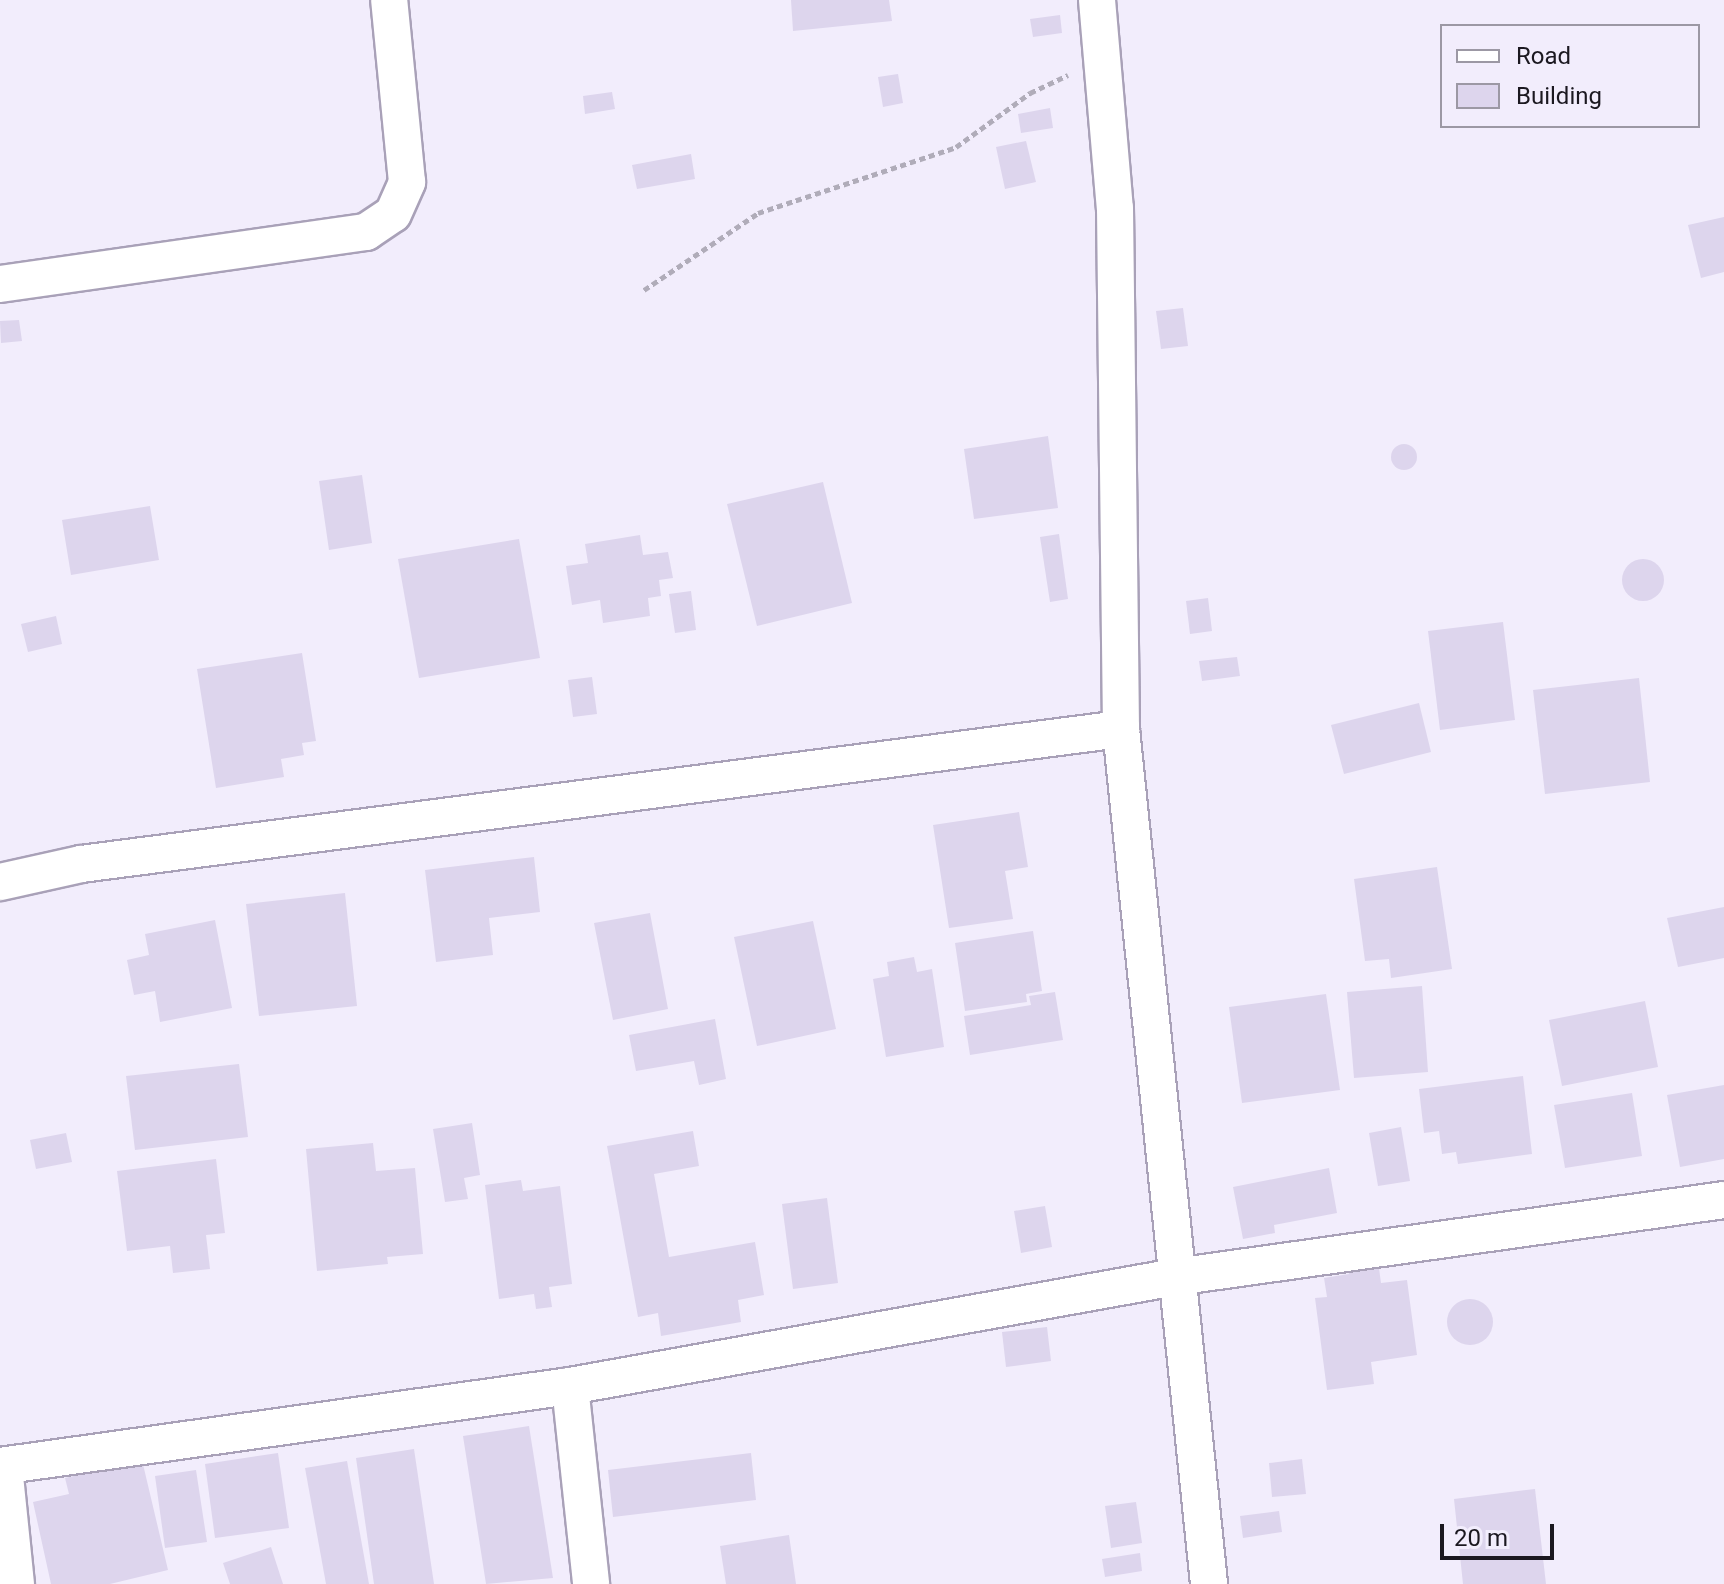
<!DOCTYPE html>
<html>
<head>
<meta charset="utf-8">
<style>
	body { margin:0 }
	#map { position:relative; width:1724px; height:1584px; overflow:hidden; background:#f2edfc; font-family:Roboto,sans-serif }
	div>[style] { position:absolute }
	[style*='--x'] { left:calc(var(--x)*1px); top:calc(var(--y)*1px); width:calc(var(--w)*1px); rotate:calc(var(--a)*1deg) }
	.building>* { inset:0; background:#ddd5ed }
	.round { border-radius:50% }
	.path>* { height:5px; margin-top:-2.5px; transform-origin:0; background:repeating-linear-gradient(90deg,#b0acb9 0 6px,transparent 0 10px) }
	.roads { filter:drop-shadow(2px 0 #a9a1b8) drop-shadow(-2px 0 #a9a1b8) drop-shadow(0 2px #a9a1b8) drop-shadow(0 -2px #a9a1b8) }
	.minor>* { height:36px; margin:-18px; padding:0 18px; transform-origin:18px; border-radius:18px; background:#fff }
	span { translate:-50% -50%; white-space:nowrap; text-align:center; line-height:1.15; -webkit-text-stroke:8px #f2edfc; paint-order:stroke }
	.legend { position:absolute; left:1440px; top:24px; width:260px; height:104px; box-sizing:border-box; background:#f2edfc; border:2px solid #9c98a4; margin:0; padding:10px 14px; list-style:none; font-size:24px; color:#1b1820 }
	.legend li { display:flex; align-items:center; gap:16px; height:40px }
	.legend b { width:40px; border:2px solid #9c98a4 }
	.scale { position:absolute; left:1440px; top:1524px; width:114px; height:36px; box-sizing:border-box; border:4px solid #1b1820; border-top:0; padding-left:10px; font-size:24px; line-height:28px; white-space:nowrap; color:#1b1820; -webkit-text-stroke:6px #f2edfc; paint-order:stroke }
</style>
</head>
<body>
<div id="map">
	<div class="building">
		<i style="clip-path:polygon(791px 0,889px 0,892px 21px,793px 31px)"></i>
		<i style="clip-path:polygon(1060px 15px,1062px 33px,1033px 37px,1030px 19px)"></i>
		<i style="clip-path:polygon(898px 74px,903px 103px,883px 107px,878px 77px)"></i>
		<i style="clip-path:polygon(612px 92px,615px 109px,585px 114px,583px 96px)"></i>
		<i style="clip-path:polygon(1050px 108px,1053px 128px,1021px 133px,1018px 114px)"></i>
		<i style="clip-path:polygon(1026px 141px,1036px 182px,1005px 189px,996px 147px)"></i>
		<i style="clip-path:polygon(691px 154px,695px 179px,637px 189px,632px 165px)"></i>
		<i style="clip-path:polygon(1724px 217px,1724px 272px,1701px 278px,1688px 225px)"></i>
		<i style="clip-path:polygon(1183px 308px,1188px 346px,1161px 349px,1156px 311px)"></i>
		<i style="clip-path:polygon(19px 320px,22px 341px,1px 343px,0 321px)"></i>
		<i style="clip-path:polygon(1048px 436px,1058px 508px,974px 519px,964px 449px)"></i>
		<i class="round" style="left:1391px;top:444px;width:26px;height:26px"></i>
		<i style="clip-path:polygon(362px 475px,372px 543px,329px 550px,319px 481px)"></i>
		<i style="clip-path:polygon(823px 482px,852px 603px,757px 626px,727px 504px)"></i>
		<i style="clip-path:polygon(150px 506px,159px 560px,71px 575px,62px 520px)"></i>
		<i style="clip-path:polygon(1059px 534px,1068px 599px,1050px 602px,1040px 537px)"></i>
		<i style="clip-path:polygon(640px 535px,643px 555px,668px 552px,673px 578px,659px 580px,661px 596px,648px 598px,650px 616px,603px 623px,600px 600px,572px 605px,566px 566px,588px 563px,585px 544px)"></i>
		<i style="clip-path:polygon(519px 539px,540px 658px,419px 678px,398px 559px)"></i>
		<i class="round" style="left:1622px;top:559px;width:42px;height:42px"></i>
		<i style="clip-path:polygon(691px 591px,696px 630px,675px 633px,669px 594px)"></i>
		<i style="clip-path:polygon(1208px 598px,1212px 631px,1190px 634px,1186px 601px)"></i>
		<i style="clip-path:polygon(56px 616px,62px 644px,28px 652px,21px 624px)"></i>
		<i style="clip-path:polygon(1503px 622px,1515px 720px,1440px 730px,1428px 631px)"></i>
		<i style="clip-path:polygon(302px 653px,316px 741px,302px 743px,304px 755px,281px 759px,284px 777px,216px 788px,197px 669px)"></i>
		<i style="clip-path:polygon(1237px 657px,1240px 676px,1202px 681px,1199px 661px)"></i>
		<i style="clip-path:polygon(592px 677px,597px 714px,573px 717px,568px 680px)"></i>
		<i style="clip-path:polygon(1639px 678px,1650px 782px,1545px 794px,1533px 690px)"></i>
		<i style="clip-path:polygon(1419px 703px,1431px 752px,1344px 774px,1331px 725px)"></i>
		<i style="clip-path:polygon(1019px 812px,1028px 867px,1005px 871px,1013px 919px,949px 928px,933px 825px)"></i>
		<i style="clip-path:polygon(534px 857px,540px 912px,489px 918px,493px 955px,436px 962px,425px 870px)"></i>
		<i style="clip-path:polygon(1437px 867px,1452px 969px,1391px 978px,1389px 959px,1365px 961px,1354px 879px)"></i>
		<i style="clip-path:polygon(345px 893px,357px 1006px,259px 1016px,246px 904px)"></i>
		<i style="clip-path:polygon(1724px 907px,1724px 958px,1678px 967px,1667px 918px)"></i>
		<i style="clip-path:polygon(650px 913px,668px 1009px,613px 1020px,594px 923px)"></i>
		<i style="clip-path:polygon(215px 920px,232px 1008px,160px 1022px,155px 991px,134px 995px,127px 960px,149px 955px,145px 934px)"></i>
		<i style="clip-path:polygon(813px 921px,836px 1029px,757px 1046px,734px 937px)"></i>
		<i style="clip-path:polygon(1033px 931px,1042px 991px,1026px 994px,1027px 1002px,965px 1011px,955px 943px)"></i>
		<i style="clip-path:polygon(914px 957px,917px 972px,932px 969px,944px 1047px,886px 1057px,873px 979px,889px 976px,887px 962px)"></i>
		<i style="clip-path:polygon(1422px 986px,1428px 1072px,1354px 1078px,1347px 992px)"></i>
		<i style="clip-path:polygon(1055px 992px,1063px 1040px,970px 1055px,964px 1016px,1031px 1005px,1029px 996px)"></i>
		<i style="clip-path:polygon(1326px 994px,1340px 1090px,1242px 1103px,1229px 1007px)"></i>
		<i style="clip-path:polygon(1645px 1001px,1658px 1067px,1562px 1086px,1549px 1020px)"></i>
		<i style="clip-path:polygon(715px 1019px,726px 1079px,699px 1085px,694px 1061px,636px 1071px,629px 1035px)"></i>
		<i style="clip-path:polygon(239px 1064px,248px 1137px,135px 1150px,126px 1076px)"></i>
		<i style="clip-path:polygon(1523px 1076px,1532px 1154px,1458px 1164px,1456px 1152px,1442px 1154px,1439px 1131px,1424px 1133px,1419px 1089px)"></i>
		<i style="clip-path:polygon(1724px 1085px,1724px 1159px,1680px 1167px,1667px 1095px)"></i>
		<i style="clip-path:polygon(1632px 1093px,1642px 1156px,1565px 1168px,1554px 1105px)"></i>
		<i style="clip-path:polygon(472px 1123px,480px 1175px,464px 1178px,468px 1199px,445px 1202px,433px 1129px)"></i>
		<i style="clip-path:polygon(1401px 1127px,1410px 1181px,1378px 1186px,1369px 1133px)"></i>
		<i style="clip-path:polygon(693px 1131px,699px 1166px,654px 1174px,669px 1257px,755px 1242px,764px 1295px,738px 1300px,741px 1322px,661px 1336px,658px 1313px,638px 1317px,607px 1146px)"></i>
		<i style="clip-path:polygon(66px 1133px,72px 1162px,36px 1169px,30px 1140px)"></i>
		<i style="clip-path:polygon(373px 1143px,376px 1171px,415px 1168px,423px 1254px,387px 1257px,388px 1264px,317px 1271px,306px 1149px)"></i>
		<i style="clip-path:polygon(216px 1159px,225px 1233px,206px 1235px,210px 1269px,173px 1273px,170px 1246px,127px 1251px,117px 1171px)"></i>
		<i style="clip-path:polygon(1329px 1168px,1337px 1213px,1274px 1225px,1275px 1233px,1243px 1239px,1233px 1187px)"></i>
		<i style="clip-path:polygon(521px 1180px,523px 1191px,560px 1186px,572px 1284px,549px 1287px,552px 1307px,536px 1309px,534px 1294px,499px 1299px,485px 1185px)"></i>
		<i style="clip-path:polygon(827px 1198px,838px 1283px,793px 1289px,782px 1204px)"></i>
		<i style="clip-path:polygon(1045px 1206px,1052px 1247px,1021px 1253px,1014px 1211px)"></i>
		<i style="clip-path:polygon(1378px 1261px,1381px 1283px,1407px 1280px,1417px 1355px,1371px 1362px,1374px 1384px,1327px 1390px,1315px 1298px,1327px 1297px,1324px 1278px,1349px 1274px,1348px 1265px)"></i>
		<i class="round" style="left:1447px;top:1299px;width:46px;height:46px"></i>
		<i style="clip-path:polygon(1047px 1327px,1051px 1361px,1006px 1367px,1002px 1332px)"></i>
		<i style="clip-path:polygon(529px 1426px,553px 1578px,486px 1584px,463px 1436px)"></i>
		<i style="clip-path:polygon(414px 1449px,434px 1584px,374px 1584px,356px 1458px)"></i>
		<i style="clip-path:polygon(278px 1453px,289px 1528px,215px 1538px,205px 1464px)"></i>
		<i style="clip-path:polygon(751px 1453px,756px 1500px,613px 1517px,608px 1470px)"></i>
		<i style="clip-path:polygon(1302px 1459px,1306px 1494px,1272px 1497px,1269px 1463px)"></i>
		<i style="clip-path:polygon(142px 1460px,168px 1570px,110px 1584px,51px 1584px,33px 1502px,69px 1494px,65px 1478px)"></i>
		<i style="clip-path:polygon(347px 1461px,369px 1584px,326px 1584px,305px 1468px)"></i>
		<i style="clip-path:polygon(196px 1470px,207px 1542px,165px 1548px,155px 1476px)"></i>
		<i style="clip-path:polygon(1535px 1489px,1546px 1584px,1463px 1584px,1454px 1499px)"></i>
		<i style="clip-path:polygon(1136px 1502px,1142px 1543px,1111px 1548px,1105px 1506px)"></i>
		<i style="clip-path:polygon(1279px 1511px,1282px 1532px,1243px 1538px,1240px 1516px)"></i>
		<i style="clip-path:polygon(789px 1535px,796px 1584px,726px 1584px,720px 1546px)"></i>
		<i style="clip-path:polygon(271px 1547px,283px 1584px,230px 1584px,223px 1563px)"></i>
		<i style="clip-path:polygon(1140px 1553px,1142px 1571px,1105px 1577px,1102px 1559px)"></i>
	</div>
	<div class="path">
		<i style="--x:644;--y:290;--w:138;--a:-34"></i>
		<i style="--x:758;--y:213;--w:209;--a:-18.4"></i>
		<i style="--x:956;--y:147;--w:92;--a:-36.1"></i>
		<i style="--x:1030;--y:93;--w:42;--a:-25.3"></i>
	</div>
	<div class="roads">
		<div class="minor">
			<i style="--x:1097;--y:0;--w:209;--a:85.1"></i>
			<i style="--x:1115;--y:208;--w:521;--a:89.34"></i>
			<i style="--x:1121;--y:729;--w:860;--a:84.12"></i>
			<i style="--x:0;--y:284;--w:370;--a:-8.1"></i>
			<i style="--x:366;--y:232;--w:32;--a:-34"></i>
			<i style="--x:393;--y:214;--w:35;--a:-66"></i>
			<i style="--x:407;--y:182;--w:183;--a:-95.6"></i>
			<i style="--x:0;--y:882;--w:83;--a:-12.5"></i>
			<i style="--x:81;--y:864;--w:1049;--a:-7.4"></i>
			<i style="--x:570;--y:1386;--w:199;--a:83.9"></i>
			<i style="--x:0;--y:1466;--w:576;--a:-7.99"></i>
			<i style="--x:570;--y:1386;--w:615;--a:-10.21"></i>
			<i style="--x:1175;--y:1277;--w:554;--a:-7.98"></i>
			<i style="--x:4;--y:1466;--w:119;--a:84.2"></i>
		</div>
	</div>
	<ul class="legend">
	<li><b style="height:10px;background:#fff"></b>Road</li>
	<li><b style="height:22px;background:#ddd5ed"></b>Building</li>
	</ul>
	<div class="scale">20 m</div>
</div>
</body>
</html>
